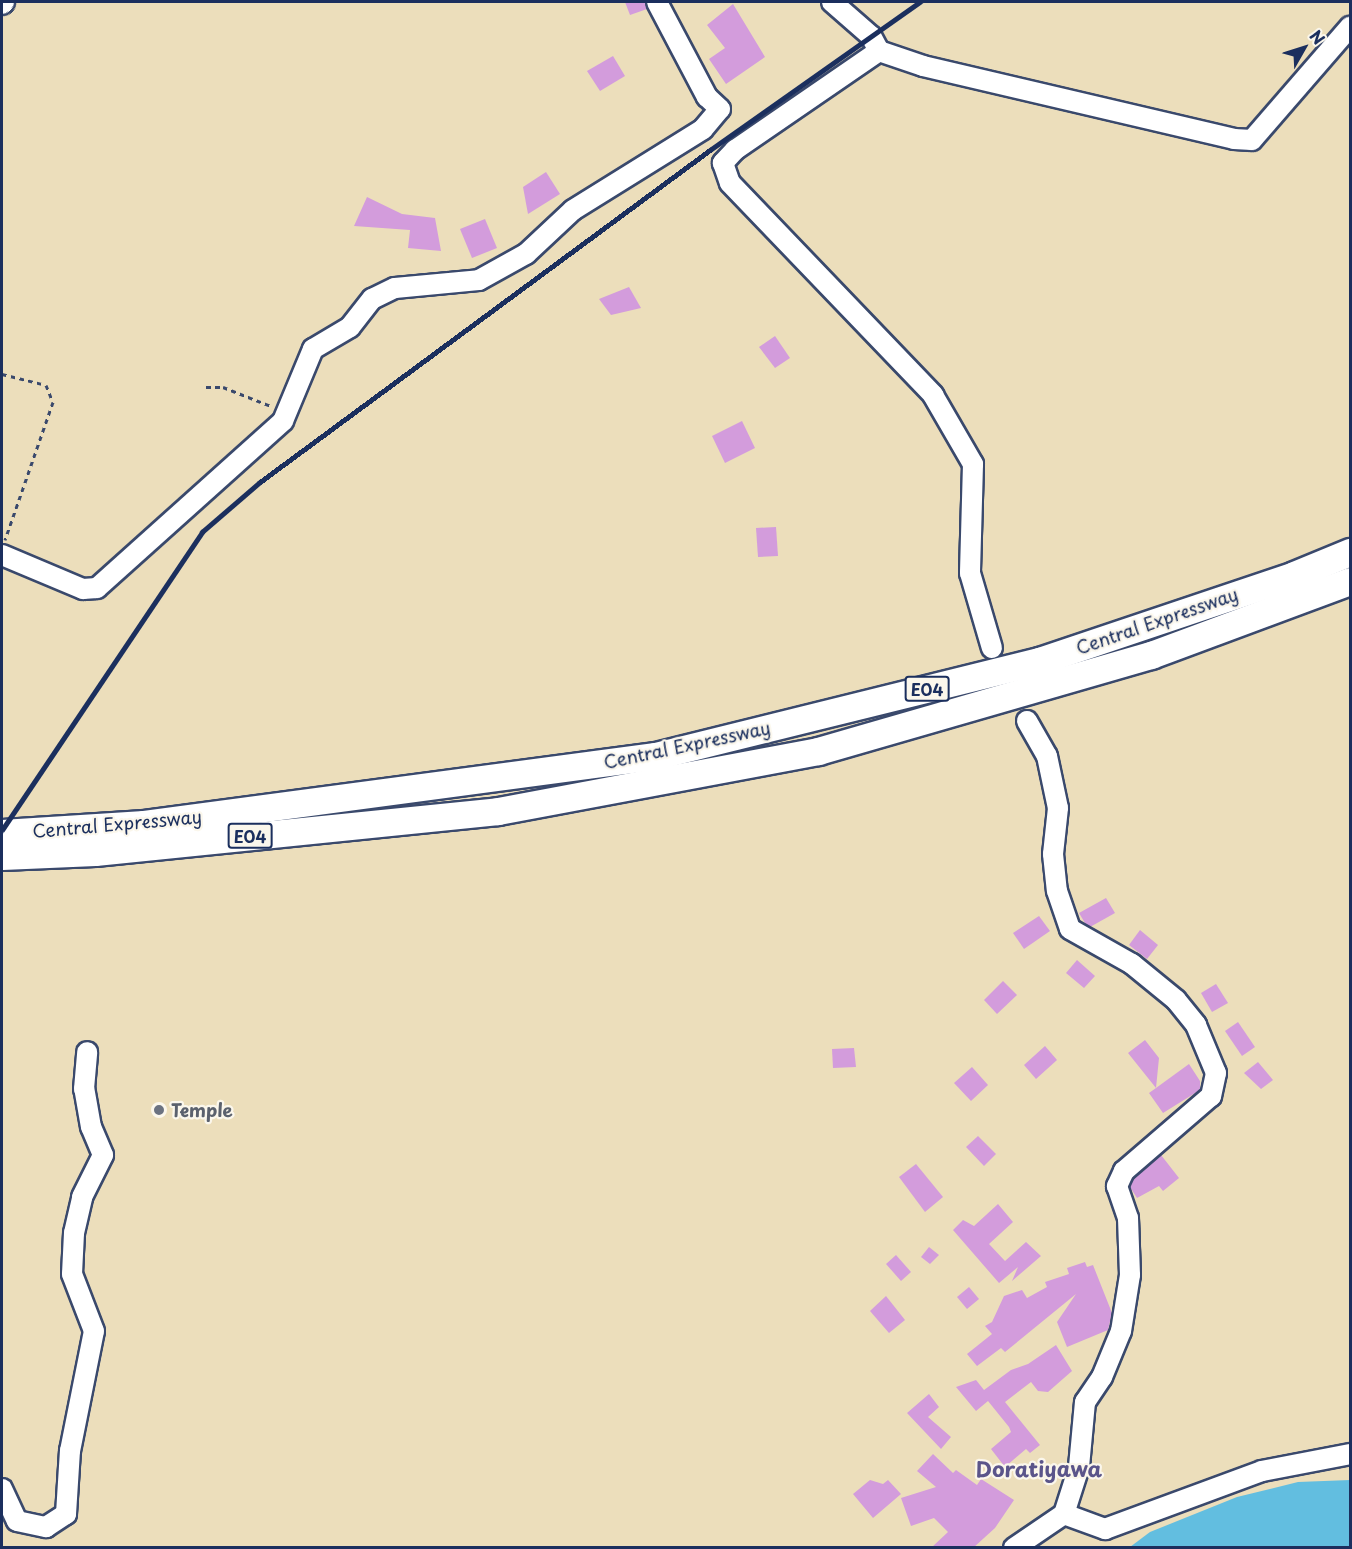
<!DOCTYPE html>
<html>
<head>
<meta charset="utf-8">
<style>
	body { margin:0 }
	#map { position:relative; width:1352px; height:1549px; overflow:hidden; background:#ecdebb; font-family:"Playpen Sans",sans-serif }
	div>[style] { position:absolute }
	[style*='--x'] { left:calc(var(--x)*1px); top:calc(var(--y)*1px); width:calc(var(--w)*1px); rotate:calc(var(--a)*1deg) }
	.water>* { inset:0; background:#62bee0 }
	.building>* { inset:0; background:#d39cdc }
	.path>* { height:3px; margin-top:-1.5px; transform-origin:0; background:repeating-linear-gradient(90deg,#3a496c 0 4.5px,transparent 0 9px) }
	.roads { filter:drop-shadow(2px 0 #3a496c) drop-shadow(-2px 0 #3a496c) drop-shadow(0 2px #3a496c) drop-shadow(0 -2px #3a496c) }
	.minor>* { height:20px; margin:-10px; padding:0 10px; transform-origin:10px; border-radius:10px; background:#fff }
	.highway>* { height:27px; margin:-13.5px; padding:0 13.5px; transform-origin:13.5px; border-radius:13.5px; background:#fff }
	.rail>* { height:4.5px; margin:-2.25px; padding:0 2.25px; transform-origin:2.25px; border-radius:2.25px; background:#1b2f5e }
	.dots>* { width:16px; height:16px; translate:-50% -50%; box-sizing:border-box; border:3px solid #fbf7ec; border-radius:50% }
	span { translate:-50% -50%; white-space:nowrap; text-align:center; line-height:1.15; -webkit-text-stroke:4.5px #fbf7ec; paint-order:stroke }
	.shield-label span { padding:2px 4px; background:#fbf7ec; border:2px solid; border-radius:4px; -webkit-text-stroke-width:0 }
	.shield-label { font-size:16px; color:#1b2f5e; font-weight:700 }
	.street-label { font-size:18px; color:#1b2f5e }
	.worship-label { font-size:18px; color:#5b616d; font-weight:700 }
	.left { translate:0 -50%; text-align:left }
	.quarter-label { font-size:21px; color:#5b558a; font-weight:700 }
	.frame { position:absolute; inset:0; border:3px solid #1b2f5e; pointer-events:none }
	.north { position:absolute; left:1274px; top:18px; width:60px; height:60px; -webkit-text-stroke:4px #fbf7ec; paint-order:stroke; rotate:51deg; font-size:16px; font-weight:700; line-height:24px; text-align:center; color:#1b2f5e }
	.north::after { content:''; display:block; margin:auto; width:21px; height:27px; background:#1b2f5e; clip-path:polygon(50% 0,100% 100%,50% 72%,0 100%) }
</style>
</head>
<body>
<div id="map">
	<div class="water">
		<i style="clip-path:polygon(1350px 1480px,1350px 1547px,1130px 1547px,1150px 1532px,1237px 1497px,1298px 1482px)"></i>
	</div>
	<div class="building">
		<i style="clip-path:polygon(625px 2px,645px 2px,647px 9px,630px 15px)"></i>
		<i style="clip-path:polygon(733px 4px,765px 57px,726px 84px,709px 59px,725px 48px,707px 25px)"></i>
		<i style="clip-path:polygon(613px 56px,625px 76px,600px 91px,587px 71px)"></i>
		<i style="clip-path:polygon(546px 172px,560px 194px,528px 214px,523px 187px)"></i>
		<i style="clip-path:polygon(367px 197px,402px 214px,435px 218px,441px 251px,408px 248px,410px 230px,354px 226px)"></i>
		<i style="clip-path:polygon(485px 219px,497px 248px,472px 258px,460px 229px)"></i>
		<i style="clip-path:polygon(629px 287px,641px 308px,611px 315px,599px 299px)"></i>
		<i style="clip-path:polygon(775px 336px,790px 358px,775px 368px,759px 347px)"></i>
		<i style="clip-path:polygon(742px 421px,755px 448px,725px 463px,712px 436px)"></i>
		<i style="clip-path:polygon(776px 527px,778px 556px,758px 557px,756px 528px)"></i>
		<i style="clip-path:polygon(1106px 898px,1115px 913px,1090px 927px,1085px 923px,1079px 913px)"></i>
		<i style="clip-path:polygon(1039px 916px,1050px 931px,1024px 949px,1013px 933px)"></i>
		<i style="clip-path:polygon(1140px 930px,1158px 945px,1147px 959px,1129px 945px)"></i>
		<i style="clip-path:polygon(1077px 960px,1095px 976px,1084px 988px,1066px 973px)"></i>
		<i style="clip-path:polygon(1003px 981px,1017px 995px,997px 1014px,984px 1000px)"></i>
		<i style="clip-path:polygon(1216px 984px,1228px 1003px,1212px 1012px,1201px 993px)"></i>
		<i style="clip-path:polygon(1238px 1022px,1255px 1047px,1242px 1056px,1225px 1031px)"></i>
		<i style="clip-path:polygon(1145px 1040px,1159px 1058px,1156px 1088px,1189px 1064px,1200px 1081px,1200px 1090px,1163px 1113px,1149px 1093px,1156px 1088px,1128px 1053px)"></i>
		<i style="clip-path:polygon(1045px 1046px,1057px 1060px,1036px 1079px,1024px 1065px)"></i>
		<i style="clip-path:polygon(854px 1048px,856px 1067px,833px 1068px,832px 1049px)"></i>
		<i style="clip-path:polygon(1258px 1062px,1273px 1080px,1261px 1089px,1244px 1073px)"></i>
		<i style="clip-path:polygon(972px 1067px,988px 1085px,971px 1101px,954px 1083px)"></i>
		<i style="clip-path:polygon(978px 1136px,996px 1154px,984px 1166px,966px 1147px)"></i>
		<i style="clip-path:polygon(1161px 1155px,1179px 1178px,1163px 1191px,1159px 1186px,1137px 1198px,1130px 1187px,1134px 1178px)"></i>
		<i style="clip-path:polygon(916px 1164px,943px 1197px,925px 1212px,899px 1177px)"></i>
		<i style="clip-path:polygon(998px 1204px,1013px 1222px,989px 1244px,1005px 1261px,1026px 1242px,1041px 1256px,1012px 1281px,1018px 1267px,999px 1283px,953px 1230px,963px 1220px,974px 1226px)"></i>
		<i style="clip-path:polygon(929px 1247px,939px 1255px,930px 1264px,921px 1257px)"></i>
		<i style="clip-path:polygon(896px 1255px,911px 1272px,901px 1281px,886px 1264px)"></i>
		<i style="clip-path:polygon(1085px 1262px,1087px 1267px,1093px 1265px,1112px 1313px,1108px 1330px,1067px 1347px,1057px 1322px,1076px 1294px,1005px 1352px,1001px 1348px,977px 1366px,967px 1354px,992px 1334px,985px 1326px,992px 1322px,1004px 1296px,1022px 1290px,1027px 1298px,1047px 1287px,1045px 1282px,1069px 1274px,1067px 1268px)"></i>
		<i style="clip-path:polygon(969px 1287px,979px 1299px,967px 1309px,957px 1297px)"></i>
		<i style="clip-path:polygon(886px 1296px,905px 1320px,889px 1333px,870px 1311px)"></i>
		<i style="clip-path:polygon(1056px 1345px,1072px 1371px,1048px 1392px,1038px 1391px,1031px 1382px,1005px 1402px,1040px 1445px,1030px 1453px,1026px 1449px,1005px 1467px,991px 1449px,1011px 1432px,1009px 1427px,988px 1401px,976px 1411px,956px 1387px,976px 1380px,984px 1390px,1011px 1370px,1028px 1364px)"></i>
		<i style="clip-path:polygon(929px 1394px,939px 1407px,928px 1417px,951px 1437px,941px 1449px,907px 1413px)"></i>
		<i style="clip-path:polygon(933px 1454px,953px 1473px,956px 1470px,977px 1485px,981px 1479px,1014px 1500px,995px 1528px,973px 1548px,931px 1548px,948px 1532px,934px 1518px,911px 1526px,901px 1498px,936px 1487px,917px 1471px)"></i>
		<i style="clip-path:polygon(870px 1480px,883px 1484px,888px 1480px,901px 1494px,873px 1518px,853px 1494px)"></i>
	</div>
	<div class="path">
		<i style="--x:2;--y:374;--w:45;--a:14"></i>
		<i style="--x:46;--y:385;--w:18;--a:68"></i>
		<i style="--x:53;--y:402;--w:146;--a:109.2"></i>
		<i style="--x:206;--y:387;--w:17;--a:0"></i>
		<i style="--x:223;--y:387;--w:52;--a:21.6"></i>
	</div>
	<div class="roads">
		<div class="minor">
			<i style="--x:832;--y:2;--w:52;--a:41.1"></i>
			<i style="--x:871;--y:36;--w:17;--a:62"></i>
			<i style="--x:879;--y:51;--w:175;--a:145.5"></i>
			<i style="--x:735;--y:150;--w:18;--a:133"></i>
			<i style="--x:723;--y:163;--w:21;--a:71"></i>
			<i style="--x:730;--y:183;--w:294;--a:46.2"></i>
			<i style="--x:933;--y:395;--w:80;--a:59.9"></i>
			<i style="--x:973;--y:464;--w:109;--a:91.6"></i>
			<i style="--x:970;--y:573;--w:78;--a:73.7"></i>
			<i style="--x:2;--y:4;--w:3;--a:-45"></i>
			<i style="--x:879;--y:51;--w:46;--a:18.8"></i>
			<i style="--x:923;--y:66;--w:319;--a:13.2"></i>
			<i style="--x:1234;--y:139;--w:18;--a:3"></i>
			<i style="--x:1252;--y:140;--w:150;--a:-49.1"></i>
			<i style="--x:2;--y:555;--w:88;--a:22.8"></i>
			<i style="--x:83;--y:589;--w:14;--a:-4"></i>
			<i style="--x:97;--y:588;--w:250;--a:-41.9"></i>
			<i style="--x:283;--y:421;--w:78;--a:-67.4"></i>
			<i style="--x:313;--y:349;--w:43;--a:-30.7"></i>
			<i style="--x:350;--y:327;--w:36;--a:-52"></i>
			<i style="--x:372;--y:299;--w:25;--a:-26"></i>
			<i style="--x:395;--y:288;--w:84;--a:-5.4"></i>
			<i style="--x:479;--y:280;--w:54;--a:-29"></i>
			<i style="--x:526;--y:254;--w:64;--a:-43.1"></i>
			<i style="--x:573;--y:210;--w:153;--a:-31.9"></i>
			<i style="--x:703;--y:129;--w:26;--a:-50"></i>
			<i style="--x:720;--y:109;--w:18;--a:-137"></i>
			<i style="--x:707;--y:97;--w:107;--a:-117.8"></i>
			<i style="--x:1027;--y:721;--w:40;--a:60.3"></i>
			<i style="--x:1047;--y:756;--w:53;--a:78.1"></i>
			<i style="--x:1058;--y:808;--w:46;--a:96.2"></i>
			<i style="--x:1053;--y:854;--w:37;--a:84"></i>
			<i style="--x:1057;--y:891;--w:40;--a:71.1"></i>
			<i style="--x:1070;--y:929;--w:71;--a:29.4"></i>
			<i style="--x:1132;--y:964;--w:57;--a:39.3"></i>
			<i style="--x:1176;--y:1000;--w:32;--a:51"></i>
			<i style="--x:1196;--y:1025;--w:52;--a:67.4"></i>
			<i style="--x:1216;--y:1073;--w:24;--a:102"></i>
			<i style="--x:1211;--y:1096;--w:115;--a:139.2"></i>
			<i style="--x:1124;--y:1171;--w:17;--a:115"></i>
			<i style="--x:1117;--y:1186;--w:34;--a:71"></i>
			<i style="--x:1128;--y:1218;--w:57;--a:88"></i>
			<i style="--x:1130;--y:1275;--w:57;--a:99.1"></i>
			<i style="--x:1121;--y:1331;--w:50;--a:112.4"></i>
			<i style="--x:1102;--y:1377;--w:30;--a:124"></i>
			<i style="--x:1085;--y:1402;--w:65;--a:95.3"></i>
			<i style="--x:1079;--y:1467;--w:49;--a:107.7"></i>
			<i style="--x:2;--y:1489;--w:35;--a:65"></i>
			<i style="--x:17;--y:1521;--w:30;--a:12"></i>
			<i style="--x:46;--y:1527;--w:24;--a:-33"></i>
			<i style="--x:66;--y:1514;--w:63;--a:-86.4"></i>
			<i style="--x:70;--y:1451;--w:122;--a:-78.7"></i>
			<i style="--x:94;--y:1331;--w:61;--a:-111.1"></i>
			<i style="--x:72;--y:1274;--w:41;--a:-87.2"></i>
			<i style="--x:74;--y:1233;--w:37;--a:-77"></i>
			<i style="--x:82;--y:1197;--w:47;--a:-63.4"></i>
			<i style="--x:103;--y:1155;--w:30;--a:-113"></i>
			<i style="--x:91;--y:1127;--w:39;--a:-100"></i>
			<i style="--x:84;--y:1089;--w:37;--a:-85"></i>
			<i style="--x:1014;--y:1548;--w:60;--a:-34.2"></i>
			<i style="--x:1064;--y:1514;--w:44;--a:20.1"></i>
			<i style="--x:1105;--y:1529;--w:167;--a:-20.3"></i>
			<i style="--x:1262;--y:1471;--w:90;--a:-10.9"></i>
		</div>
		<div class="highway">
			<i style="--x:2;--y:833;--w:142;--a:-3.6"></i>
			<i style="--x:144;--y:824;--w:516;--a:-7.58"></i>
			<i style="--x:655;--y:756;--w:396;--a:-13.9"></i>
			<i style="--x:1039;--y:661;--w:269;--a:-18.6"></i>
			<i style="--x:1294;--y:575;--w:61;--a:-22.3"></i>
			<i style="--x:2;--y:856;--w:93;--a:-2.5"></i>
			<i style="--x:95;--y:852;--w:405;--a:-5.8"></i>
			<i style="--x:498;--y:811;--w:326;--a:-10.6"></i>
			<i style="--x:818;--y:751;--w:347;--a:-16.1"></i>
			<i style="--x:1151;--y:655;--w:212;--a:-20.4"></i>
		</div>
	</div>
	<div class="rail">
		<i style="--x:2;--y:830;--w:359;--a:-56.1"></i>
		<i style="--x:202;--y:532;--w:77;--a:-40.8"></i>
		<i style="--x:260;--y:482;--w:559;--a:-36.42"></i>
		<i style="--x:710;--y:150;--w:257;--a:-35.2"></i>
	</div>
	<div class="dots">
		<i style="left:159px;top:1110px;background:#6b7280"></i>
	</div>
	<div class="shield-label">
		<span style="left:927px;top:689px">E04</span>
		<span style="left:250px;top:836px">E04</span>
	</div>
	<div class="street-label">
		<span style="left:1157px;top:621px;rotate:-19deg">Central Expressway</span>
		<span style="left:687px;top:745px;rotate:-12deg">Central Expressway</span>
		<span style="left:117px;top:824px;rotate:-5deg">Central Expressway</span>
	</div>
	<div class="worship-label">
		<span class="left" style="left:171px;top:1110px">Temple</span>
	</div>
	<div class="quarter-label">
		<span style="left:1039px;top:1468px">Doratiyawa</span>
	</div>
	<div class="frame"></div>
	<div class="north">N</div>
</div>
</body>
</html>
